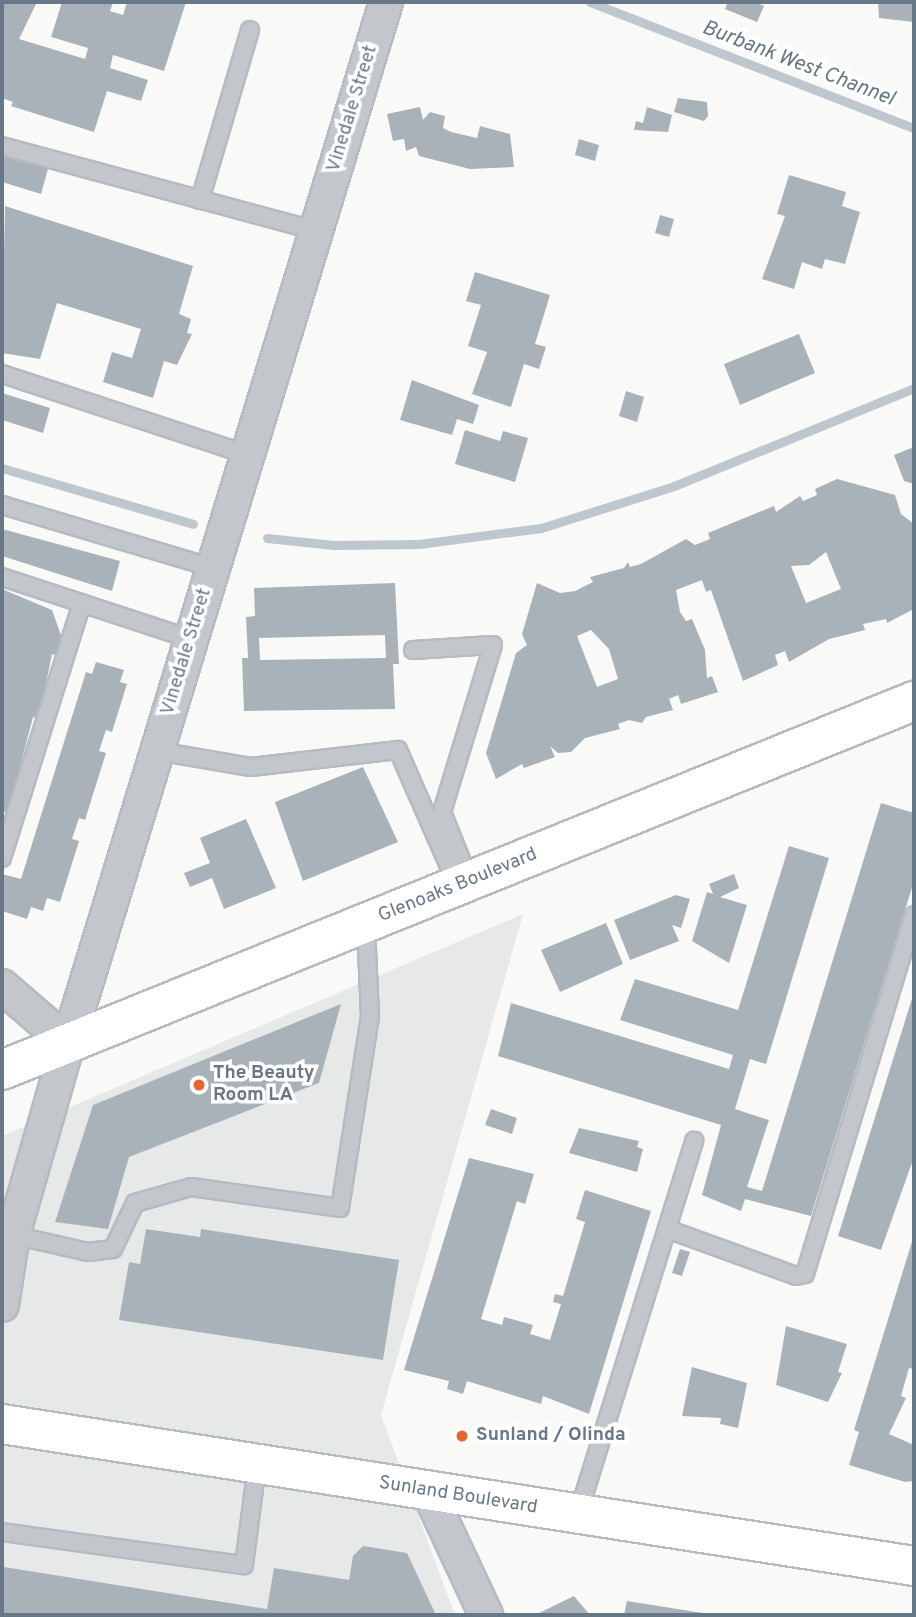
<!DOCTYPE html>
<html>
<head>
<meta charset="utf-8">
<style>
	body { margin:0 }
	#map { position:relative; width:916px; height:1617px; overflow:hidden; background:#f9faf8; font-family:Overpass,sans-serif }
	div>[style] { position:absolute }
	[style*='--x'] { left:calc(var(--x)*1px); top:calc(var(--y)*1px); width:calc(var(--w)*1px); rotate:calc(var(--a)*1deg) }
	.built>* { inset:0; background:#e7e9e9 }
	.stream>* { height:9px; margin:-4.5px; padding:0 4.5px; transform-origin:4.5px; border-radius:4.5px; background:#bec7cd }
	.building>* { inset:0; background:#a9b2b9 }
	.roads { filter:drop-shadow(2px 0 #b5bbc0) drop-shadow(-2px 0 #b5bbc0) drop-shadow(0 2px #b5bbc0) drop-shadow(0 -2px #b5bbc0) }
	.service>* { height:16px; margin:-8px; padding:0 8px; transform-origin:8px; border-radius:8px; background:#c3c7cc }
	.minor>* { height:32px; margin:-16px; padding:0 16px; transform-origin:16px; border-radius:16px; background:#c3c7cc }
	.secondary>* { height:38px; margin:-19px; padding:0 19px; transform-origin:19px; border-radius:19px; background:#fff }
	.primary>* { height:38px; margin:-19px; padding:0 19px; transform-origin:19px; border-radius:19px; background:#fff }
	.dots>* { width:19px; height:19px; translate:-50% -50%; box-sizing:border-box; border:4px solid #fff; border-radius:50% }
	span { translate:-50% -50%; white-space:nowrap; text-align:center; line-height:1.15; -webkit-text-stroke:7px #fff; paint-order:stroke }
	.street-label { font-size:19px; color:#687889 }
	.poi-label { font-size:19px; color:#687889; font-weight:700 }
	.left { translate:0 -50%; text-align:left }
	.water-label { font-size:21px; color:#647883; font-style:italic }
	.frame { position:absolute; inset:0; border:4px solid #687889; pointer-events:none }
</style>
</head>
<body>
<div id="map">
	<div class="built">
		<i style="clip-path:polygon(523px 914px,381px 1415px,455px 1615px,2px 1615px,2px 1136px)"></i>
	</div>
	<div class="stream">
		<i style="--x:590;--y:2;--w:348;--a:21.3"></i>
		<i style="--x:2;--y:468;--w:199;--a:16.3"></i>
		<i style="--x:267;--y:538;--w:67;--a:6"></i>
		<i style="--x:334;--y:545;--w:85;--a:-0.7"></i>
		<i style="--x:419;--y:544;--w:123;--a:-7.5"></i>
		<i style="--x:541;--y:528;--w:139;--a:-17.5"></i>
		<i style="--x:674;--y:486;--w:259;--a:-22.2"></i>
	</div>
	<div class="building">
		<i style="clip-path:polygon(2px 2px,37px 2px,19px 39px,85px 59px,88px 48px,51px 37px,62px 2px,113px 2px,110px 11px,123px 15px,127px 2px,186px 2px,164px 71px,113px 55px,110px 68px,148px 80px,141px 101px,107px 91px,94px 132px,11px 106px,13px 102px,2px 98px)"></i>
		<i style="clip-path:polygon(728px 2px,754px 2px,764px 6px,757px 22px,725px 9px)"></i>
		<i style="clip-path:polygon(878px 2px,914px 2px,914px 22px,879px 18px)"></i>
		<i style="clip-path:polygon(678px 98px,707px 102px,708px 116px,704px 121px,674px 112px)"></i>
		<i style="clip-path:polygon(420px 107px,423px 120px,430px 112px,445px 116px,443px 128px,451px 132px,477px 138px,480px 126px,510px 134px,514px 167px,470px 169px,419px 156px,416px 147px,406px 151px,404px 139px,393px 141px,387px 114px)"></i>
		<i style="clip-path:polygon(647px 107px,672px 115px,668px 132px,634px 130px,636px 121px,643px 123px)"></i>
		<i style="clip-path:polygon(579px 139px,599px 145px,595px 161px,575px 155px)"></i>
		<i style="clip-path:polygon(2px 155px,48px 169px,41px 194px,2px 182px)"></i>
		<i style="clip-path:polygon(789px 175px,846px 192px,842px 206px,860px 212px,845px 264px,825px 259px,822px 269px,802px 262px,794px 289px,762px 279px,785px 216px,777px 214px)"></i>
		<i style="clip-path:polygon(5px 206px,193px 266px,179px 314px,191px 319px,187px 333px,192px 334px,177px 365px,164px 361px,153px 398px,103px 382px,112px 352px,132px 358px,141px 329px,57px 303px,40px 359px,2px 353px)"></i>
		<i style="clip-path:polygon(660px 215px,674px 219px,669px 237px,655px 233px)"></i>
		<i style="clip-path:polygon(475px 272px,550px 295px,535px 344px,546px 347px,539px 369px,524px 364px,511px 407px,472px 394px,487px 352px,468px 346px,481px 305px,466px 301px)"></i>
		<i style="clip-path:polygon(799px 334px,815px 373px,740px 405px,724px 364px)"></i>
		<i style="clip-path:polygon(412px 380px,479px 405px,473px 424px,457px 419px,452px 435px,400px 420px)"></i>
		<i style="clip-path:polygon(626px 391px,644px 397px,637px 422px,619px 416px)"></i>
		<i style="clip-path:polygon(2px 393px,50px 408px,43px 433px,2px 420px)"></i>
		<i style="clip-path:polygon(465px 430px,500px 441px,503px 431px,528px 438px,515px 482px,455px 464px)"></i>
		<i style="clip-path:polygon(914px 447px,914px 484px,904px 481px,894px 455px)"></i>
		<i style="clip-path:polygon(evenodd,837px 479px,895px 495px,901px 514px,914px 524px,914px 609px,887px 623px,886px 619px,863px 624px,865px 630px,829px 639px,789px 662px,785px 651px,775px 655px,778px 665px,743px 681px,711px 590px,706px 592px,702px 580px,676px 590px,680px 612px,686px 621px,692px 619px,705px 650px,707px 678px,712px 676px,718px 692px,681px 704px,678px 695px,669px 699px,673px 710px,646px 717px,642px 723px,629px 720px,618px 724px,620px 729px,585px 738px,571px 752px,558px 753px,550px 746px,555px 757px,524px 768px,522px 764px,496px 779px,486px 753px,516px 653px,527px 645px,522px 634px,537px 583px,560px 593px,575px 591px,593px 582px,590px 577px,624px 568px,628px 562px,630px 567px,641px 564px,686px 539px,695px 545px,710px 539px,708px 533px,774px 506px,776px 512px,800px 496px,803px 501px,817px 495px,815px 489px,837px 479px,826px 552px,841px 589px,806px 603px,791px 566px,809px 565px,826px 552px,837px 479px,591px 630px,609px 649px,618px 679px,597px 687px,577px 636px,591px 630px)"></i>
		<i style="clip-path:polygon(2px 529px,120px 561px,112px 591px,2px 556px)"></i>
		<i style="clip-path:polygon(evenodd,395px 583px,399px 664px,393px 664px,395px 709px,244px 711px,242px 658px,248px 658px,246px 617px,255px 616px,254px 588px,395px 583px,385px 635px,386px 658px,260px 660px,259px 638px,385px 635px)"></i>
		<i style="clip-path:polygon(2px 589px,52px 610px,62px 638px,57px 656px,52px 654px,39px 719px,33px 717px,8px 813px,2px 811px)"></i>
		<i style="clip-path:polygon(96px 662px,124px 670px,120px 682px,127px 684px,112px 732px,106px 730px,99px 751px,106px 753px,85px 820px,79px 818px,72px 839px,79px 841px,60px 902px,47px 898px,43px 911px,31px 907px,27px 919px,2px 911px,2px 874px,21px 879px,86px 672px,92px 674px)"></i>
		<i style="clip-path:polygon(363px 767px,398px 842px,303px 881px,275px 802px)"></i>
		<i style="clip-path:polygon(881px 803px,914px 813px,914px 881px,811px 1216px,745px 1199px,741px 1211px,702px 1195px,721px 1125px,498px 1056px,511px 1003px,729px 1069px,733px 1055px,620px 1020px,635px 979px,738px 1010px,789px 846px,829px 858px,766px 1064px,750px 1059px,735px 1109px,769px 1120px,747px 1187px,762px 1191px)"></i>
		<i style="clip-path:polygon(246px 819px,276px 888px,224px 909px,212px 878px,190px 887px,184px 873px,210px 863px,200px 838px)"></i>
		<i style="clip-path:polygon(734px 874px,739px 888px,720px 897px,747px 905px,729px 963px,692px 941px,707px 892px,713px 894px,709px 884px)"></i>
		<i style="clip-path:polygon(676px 895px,690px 899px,681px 928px,672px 925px,679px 941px,630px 960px,614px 920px)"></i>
		<i style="clip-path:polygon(606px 923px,623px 964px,560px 992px,541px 950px)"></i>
		<i style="clip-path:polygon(914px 992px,914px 1157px,881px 1250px,838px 1236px)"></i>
		<i style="clip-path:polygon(341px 1004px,319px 1083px,129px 1157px,108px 1229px,55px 1222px,93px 1105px)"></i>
		<i style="clip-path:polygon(491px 1109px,517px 1118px,512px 1134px,485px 1125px)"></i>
		<i style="clip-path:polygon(579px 1128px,639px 1141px,637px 1147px,643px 1149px,637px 1172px,569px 1153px)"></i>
		<i style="clip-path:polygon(469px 1158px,534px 1174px,525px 1204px,517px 1201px,481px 1319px,502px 1325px,504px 1317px,533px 1325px,530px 1334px,550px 1340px,561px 1304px,553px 1302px,555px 1294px,563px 1296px,585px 1222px,576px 1219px,585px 1190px,651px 1211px,589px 1414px,543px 1396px,541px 1404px,467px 1381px,463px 1394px,447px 1389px,449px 1381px,404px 1370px)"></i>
		<i style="clip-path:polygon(146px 1229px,200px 1237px,201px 1229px,399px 1260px,383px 1360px,119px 1320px,129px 1262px,140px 1264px)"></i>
		<i style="clip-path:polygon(914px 1235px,914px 1369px,909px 1368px,901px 1396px,906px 1398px,889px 1434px,914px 1445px,914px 1481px,905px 1482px,849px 1465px,859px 1432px,854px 1430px)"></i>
		<i style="clip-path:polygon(680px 1249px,690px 1252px,682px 1276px,672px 1273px)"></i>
		<i style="clip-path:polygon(786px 1326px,847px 1344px,838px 1372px,842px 1373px,828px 1402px,776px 1385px)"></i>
		<i style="clip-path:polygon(692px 1367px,747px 1383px,738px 1428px,720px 1424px,721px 1418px,682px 1416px)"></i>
		<i style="clip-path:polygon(363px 1546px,407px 1553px,436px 1615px,2px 1615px,4px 1567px,267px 1609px,274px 1568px,349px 1580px,353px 1556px)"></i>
		<i style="clip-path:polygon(574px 1596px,590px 1615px,535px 1615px)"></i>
		<i style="clip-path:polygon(627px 1601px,709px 1614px,709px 1615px,624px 1615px)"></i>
	</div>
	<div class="roads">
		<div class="service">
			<i style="--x:2;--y:146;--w:325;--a:15.1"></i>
			<i style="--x:200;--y:200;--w:177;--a:-73.6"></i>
			<i style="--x:2;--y:374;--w:259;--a:18.2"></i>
			<i style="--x:2;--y:505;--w:220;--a:16.6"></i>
			<i style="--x:2;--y:577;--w:199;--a:18.2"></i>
			<i style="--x:413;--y:650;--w:80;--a:-3.6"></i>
			<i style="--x:493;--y:645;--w:175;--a:107"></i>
			<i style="--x:442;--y:812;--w:75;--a:68.2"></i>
			<i style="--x:157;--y:751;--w:95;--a:9.7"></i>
			<i style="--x:251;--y:767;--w:148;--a:-6.6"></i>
			<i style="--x:398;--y:750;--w:150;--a:66.3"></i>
			<i style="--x:2;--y:858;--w:267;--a:-72.6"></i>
			<i style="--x:667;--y:1229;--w:137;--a:20"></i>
			<i style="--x:796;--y:1276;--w:9;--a:-13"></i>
			<i style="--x:805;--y:1274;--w:375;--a:-73.1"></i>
			<i style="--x:13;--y:1235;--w:77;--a:12.8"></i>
			<i style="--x:88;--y:1252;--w:25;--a:-7"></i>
			<i style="--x:113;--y:1249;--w:51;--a:-64.4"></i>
			<i style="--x:135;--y:1203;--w:58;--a:-15.9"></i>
			<i style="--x:191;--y:1187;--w:150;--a:8"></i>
			<i style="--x:340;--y:1208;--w:193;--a:-81.1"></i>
			<i style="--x:370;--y:1017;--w:93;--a:-92.5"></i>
			<i style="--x:578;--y:1514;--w:391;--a:-72.7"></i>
			<i style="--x:2;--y:1532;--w:244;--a:7.8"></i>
			<i style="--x:244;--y:1565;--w:101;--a:-82.6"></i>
		</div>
		<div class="minor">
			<i style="--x:2;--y:986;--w:87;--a:40.8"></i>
			<i style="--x:2;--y:1305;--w:71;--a:-81.1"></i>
			<i style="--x:13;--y:1235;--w:200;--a:-74"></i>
			<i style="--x:68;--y:1043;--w:1088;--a:-73.01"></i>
			<i style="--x:428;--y:1491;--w:137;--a:64.9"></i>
		</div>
		<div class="secondary">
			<i style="--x:2;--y:1070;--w:984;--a:-22.03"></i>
		</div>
		<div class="primary">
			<i style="--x:2;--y:1424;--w:923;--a:8.85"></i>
		</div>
	</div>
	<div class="dots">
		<i style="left:199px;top:1085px;background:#e5672c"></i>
		<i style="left:462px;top:1436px;background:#e5672c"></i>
	</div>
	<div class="street-label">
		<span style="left:353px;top:109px;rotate:-73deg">Vinedale Street</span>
		<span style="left:187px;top:652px;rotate:-73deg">Vinedale Street</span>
		<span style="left:458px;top:886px;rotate:-22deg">Glenoaks Boulevard</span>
		<span style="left:458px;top:1496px;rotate:9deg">Sunland Boulevard</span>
	</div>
	<div class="poi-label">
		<span class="left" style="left:213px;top:1085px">The Beauty<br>Room LA</span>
		<span class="left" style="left:476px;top:1436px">Sunland / Olinda</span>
	</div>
	<div class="water-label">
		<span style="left:798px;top:64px;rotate:21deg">Burbank West Channel</span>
	</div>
	<div class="frame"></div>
</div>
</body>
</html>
